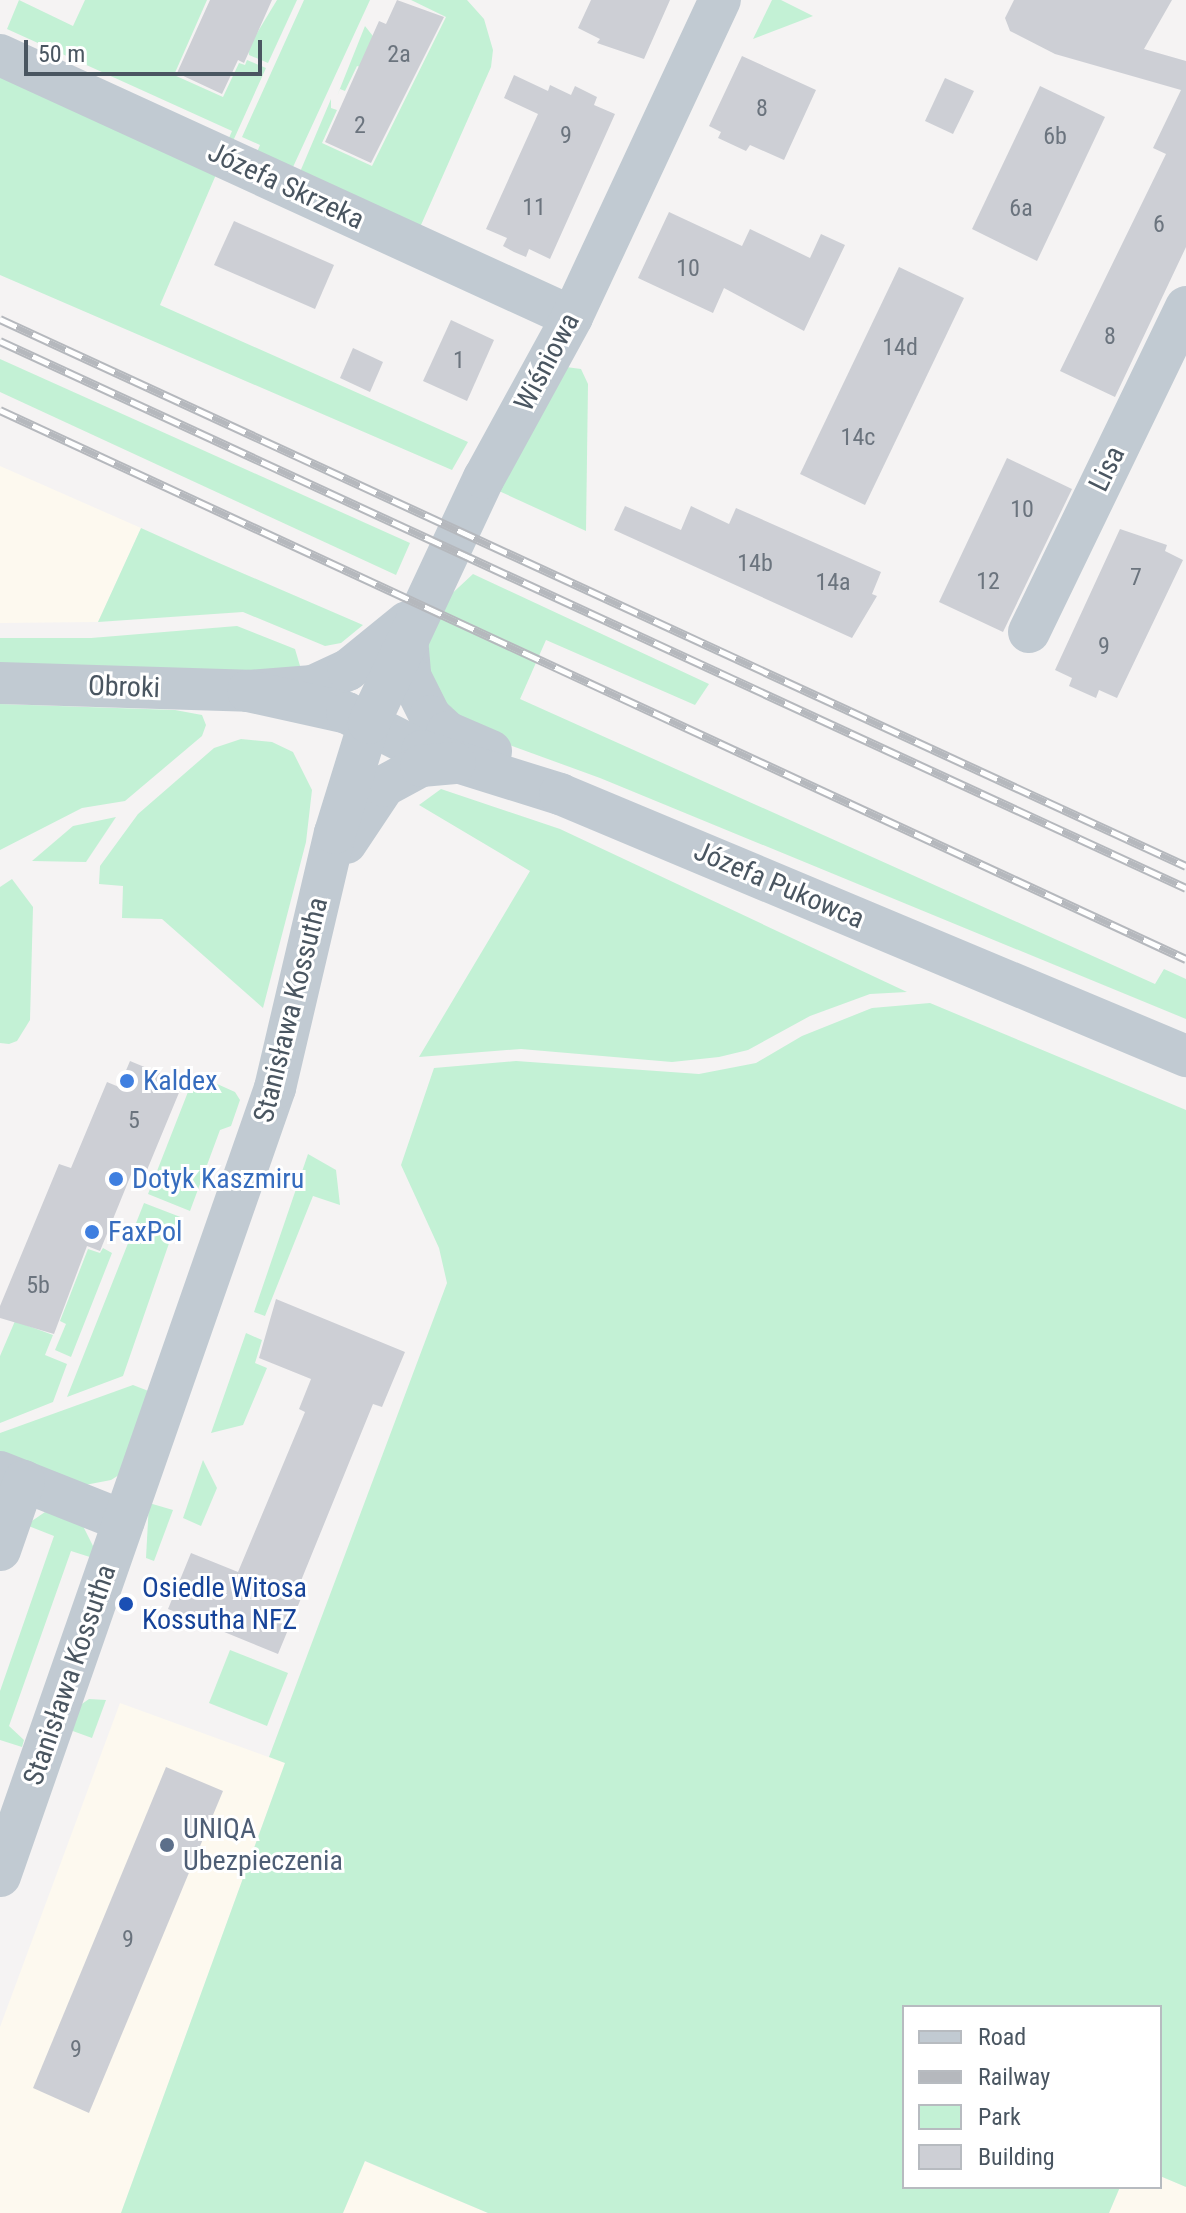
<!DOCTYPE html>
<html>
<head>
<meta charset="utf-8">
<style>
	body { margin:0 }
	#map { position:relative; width:1186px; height:2213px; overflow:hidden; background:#f5f3f3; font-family:"Roboto Condensed",sans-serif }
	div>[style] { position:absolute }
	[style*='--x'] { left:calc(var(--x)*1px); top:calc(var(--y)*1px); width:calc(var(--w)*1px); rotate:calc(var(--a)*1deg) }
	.commercial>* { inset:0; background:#fdf9ef }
	.green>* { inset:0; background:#c3f1d5 }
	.building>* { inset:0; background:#cdcfd5 }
	.minor>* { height:42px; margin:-21px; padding:0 21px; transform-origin:21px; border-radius:21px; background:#c1cad2 }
	.rail>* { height:9px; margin-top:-4.5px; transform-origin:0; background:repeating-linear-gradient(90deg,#fff 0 18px,#b5b8bd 0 36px); box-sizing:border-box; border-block:2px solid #b5b8bd }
	.dots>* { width:22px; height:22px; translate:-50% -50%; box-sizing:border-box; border:4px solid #fff; border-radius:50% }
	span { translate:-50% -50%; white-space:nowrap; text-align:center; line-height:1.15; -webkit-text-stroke:6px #fff; paint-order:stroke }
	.number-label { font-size:24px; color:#6b747e }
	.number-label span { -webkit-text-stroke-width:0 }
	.street-label { font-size:28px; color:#4a5661 }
	.shop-label { font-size:28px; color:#366cbe }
	.left { translate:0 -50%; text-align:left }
	.transit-label { font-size:28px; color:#164399 }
	.service-label { font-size:28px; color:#4e5e75 }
	.legend { position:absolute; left:902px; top:2005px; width:260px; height:184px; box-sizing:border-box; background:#fff; border:2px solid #b7bbc0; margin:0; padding:10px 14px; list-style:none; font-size:24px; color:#4a5661 }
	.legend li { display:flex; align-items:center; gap:16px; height:40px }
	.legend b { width:40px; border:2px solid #b7bbc0 }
	.scale { position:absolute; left:24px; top:40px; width:238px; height:36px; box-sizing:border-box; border:4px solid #4a5661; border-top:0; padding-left:10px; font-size:24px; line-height:28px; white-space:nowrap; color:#4a5661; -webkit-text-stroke:6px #fff; paint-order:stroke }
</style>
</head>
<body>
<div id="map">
	<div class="commercial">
		<i style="clip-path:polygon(0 466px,141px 528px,98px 622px,0 623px)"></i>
		<i style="clip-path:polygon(120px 1703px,285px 1763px,121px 2213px,0 2213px,0 2027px)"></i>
		<i style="clip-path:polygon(364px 2161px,488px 2213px,343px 2213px)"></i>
		<i style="clip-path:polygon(1160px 2176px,1186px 2187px,1186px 2213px,1109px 2213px,1120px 2187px,1160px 2187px)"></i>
	</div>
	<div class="green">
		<i style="clip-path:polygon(19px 0,73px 26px,85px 0,207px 0,174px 75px,223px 97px,239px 63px,245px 65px,247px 60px,266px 68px,229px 150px,225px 147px,232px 131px,7px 29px)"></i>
		<i style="clip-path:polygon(277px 0,297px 0,268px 63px,249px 55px,248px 48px)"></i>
		<i style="clip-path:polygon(304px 0,370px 0,287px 180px,252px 164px,260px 145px,242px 137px)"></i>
		<i style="clip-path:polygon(411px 0,467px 0,484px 19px,493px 50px,491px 67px,417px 234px,297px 179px,331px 99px,331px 108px,337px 110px,322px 143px,372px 166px,446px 17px)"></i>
		<i style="clip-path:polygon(772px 0,781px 0,813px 16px,753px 39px)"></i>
		<i style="clip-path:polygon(365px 26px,376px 40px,364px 68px,357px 66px,345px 91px,340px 89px,337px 96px)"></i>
		<i style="clip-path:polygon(0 64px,221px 163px,160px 305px,468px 442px,452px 470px,0 275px)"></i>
		<i style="clip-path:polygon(0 359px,410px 543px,396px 575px,0 392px)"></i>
		<i style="clip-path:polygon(566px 367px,581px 369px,588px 384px,586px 531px,499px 491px)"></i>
		<i style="clip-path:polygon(141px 528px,212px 560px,363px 625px,341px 643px,325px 646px,243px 612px,98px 622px)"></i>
		<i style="clip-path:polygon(473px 574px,709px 684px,695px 705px,546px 640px,520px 699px,1155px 984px,1164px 969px,1186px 979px,1186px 1019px,600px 778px,460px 727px,446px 718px,420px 651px,445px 600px)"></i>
		<i style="clip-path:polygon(237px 626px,295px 649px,303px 676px,0 667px,0 638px,91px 638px)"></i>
		<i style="clip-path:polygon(0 704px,175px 710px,202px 715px,206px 725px,202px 736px,125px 801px,82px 808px,0 850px)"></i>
		<i style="clip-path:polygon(241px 739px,272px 742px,293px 752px,312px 790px,306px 842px,263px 1008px,162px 919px,122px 918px,123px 886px,99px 884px,100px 866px,138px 814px,214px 748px)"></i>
		<i style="clip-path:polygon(441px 789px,560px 829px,907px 992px,870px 994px,810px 1016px,748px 1050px,719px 1057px,672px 1062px,521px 1049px,419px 1057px,530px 871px,419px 805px)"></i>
		<i style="clip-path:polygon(116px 817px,86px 862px,32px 861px,73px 826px)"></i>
		<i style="clip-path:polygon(12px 879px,33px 907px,30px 1020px,17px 1041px,9px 1044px,0 1043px,0 887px)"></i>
		<i style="clip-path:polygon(930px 1003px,1186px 1110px,1186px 2187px,1160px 2176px,1160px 2007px,904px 2007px,904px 2187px,1120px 2187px,1109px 2213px,488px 2213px,365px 2161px,343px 2213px,121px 2213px,285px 1763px,269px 1757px,447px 1283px,439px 1248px,401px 1165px,434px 1068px,516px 1061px,699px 1074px,756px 1063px,802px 1036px,872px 1008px)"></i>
		<i style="clip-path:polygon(195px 1074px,235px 1092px,240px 1100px,231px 1126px,220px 1130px,190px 1211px,148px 1194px)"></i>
		<i style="clip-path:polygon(308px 1154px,336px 1170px,340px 1205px,313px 1196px,265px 1316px,254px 1312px)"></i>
		<i style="clip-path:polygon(144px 1203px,183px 1218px,175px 1226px,123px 1376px,67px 1397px)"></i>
		<i style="clip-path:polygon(103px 1248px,112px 1253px,71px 1357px,55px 1350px,66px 1324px,60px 1321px,88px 1249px,100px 1253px)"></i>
		<i style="clip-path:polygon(15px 1321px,53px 1335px,45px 1355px,67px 1364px,53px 1402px,0 1423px,0 1356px)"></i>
		<i style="clip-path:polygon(246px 1333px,262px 1340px,255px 1363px,267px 1368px,243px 1425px,211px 1433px)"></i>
		<i style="clip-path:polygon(133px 1385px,151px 1392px,119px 1475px,111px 1480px,85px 1485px,0 1455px,0 1433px)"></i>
		<i style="clip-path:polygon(203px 1460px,217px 1488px,201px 1526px,183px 1518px)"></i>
		<i style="clip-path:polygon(149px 1503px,173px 1510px,154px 1561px,146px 1558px)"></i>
		<i style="clip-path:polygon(45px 1512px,82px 1524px,94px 1548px,93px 1558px,71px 1551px,9px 1726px,24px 1740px,22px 1747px,0 1740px,0 1691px,54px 1536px,26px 1525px)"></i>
		<i style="clip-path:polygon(230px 1650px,288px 1673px,267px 1726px,209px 1703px)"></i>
		<i style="clip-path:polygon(89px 1699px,106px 1700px,92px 1738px,70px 1730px,79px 1706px)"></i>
	</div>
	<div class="building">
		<i style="clip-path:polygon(210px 0,272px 0,244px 63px,238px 60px,222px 94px,177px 73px)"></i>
		<i style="clip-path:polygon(397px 0,444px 17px,371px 163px,325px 142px,379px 21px,386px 24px)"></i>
		<i style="clip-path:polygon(591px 0,670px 0,644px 59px,597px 43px,600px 39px,578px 28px)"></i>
		<i style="clip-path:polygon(1014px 0,1172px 0,1144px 49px,1186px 61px,1186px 247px,1115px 397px,1060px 371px,1166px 154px,1153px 148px,1181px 90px,1055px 54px,1010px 31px,1005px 18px)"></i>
		<i style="clip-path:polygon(742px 56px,816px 90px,784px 160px,750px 145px,746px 151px,718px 138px,721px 132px,709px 126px)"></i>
		<i style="clip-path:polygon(514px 75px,548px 91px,550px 85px,571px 95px,575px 86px,597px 97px,594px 105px,615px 114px,550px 259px,529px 249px,526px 257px,514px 252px,503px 246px,507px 238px,486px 229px,538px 114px,504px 98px)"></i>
		<i style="clip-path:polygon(945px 78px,974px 91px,953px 134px,925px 121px)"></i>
		<i style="clip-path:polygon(1040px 86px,1105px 117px,1037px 261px,972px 229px)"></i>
		<i style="clip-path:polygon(669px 212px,742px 246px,750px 229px,810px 258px,821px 234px,845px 245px,804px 331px,724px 288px,713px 313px,638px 278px)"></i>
		<i style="clip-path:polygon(234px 221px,334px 265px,315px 309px,214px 265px)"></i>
		<i style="clip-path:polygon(899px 267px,964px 298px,865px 505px,800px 474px)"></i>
		<i style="clip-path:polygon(451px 320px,494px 340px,467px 401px,423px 381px)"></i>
		<i style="clip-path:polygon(353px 348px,383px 362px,370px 392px,340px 378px)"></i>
		<i style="clip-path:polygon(1007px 458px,1072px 489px,1003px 632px,939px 602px)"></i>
		<i style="clip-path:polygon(625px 506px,681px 530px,691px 506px,729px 524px,736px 508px,881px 572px,872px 594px,877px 596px,852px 638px,614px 530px)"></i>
		<i style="clip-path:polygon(1120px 529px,1167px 545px,1165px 551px,1183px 560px,1117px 698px,1099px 690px,1096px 698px,1069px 686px,1072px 678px,1055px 670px)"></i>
		<i style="clip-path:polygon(130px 1061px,183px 1083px,147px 1170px,135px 1165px,100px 1251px,87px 1246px,54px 1334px,0 1318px,0 1306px,59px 1164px,71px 1168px,107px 1082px,119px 1087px)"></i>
		<i style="clip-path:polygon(276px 1299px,405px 1352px,382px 1407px,373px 1404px,296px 1593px,302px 1596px,278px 1654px,168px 1609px,191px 1553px,238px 1572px,305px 1412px,299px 1409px,311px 1379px,259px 1358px)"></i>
		<i style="clip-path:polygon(166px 1767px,223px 1791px,89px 2113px,33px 2088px)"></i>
	</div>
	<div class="minor">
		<i style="--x:0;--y:55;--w:629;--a:24.61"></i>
		<i style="--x:1029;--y:632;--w:361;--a:-64.2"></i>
		<i style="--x:407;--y:638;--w:38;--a:85"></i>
		<i style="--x:410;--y:676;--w:45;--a:63.4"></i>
		<i style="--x:430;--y:716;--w:23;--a:43"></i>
		<i style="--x:447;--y:732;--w:48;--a:23.4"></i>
		<i style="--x:0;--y:683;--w:248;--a:1.8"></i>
		<i style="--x:248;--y:691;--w:65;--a:-4.4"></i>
		<i style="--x:313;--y:686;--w:38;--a:-25"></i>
		<i style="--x:348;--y:670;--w:76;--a:-39.1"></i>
		<i style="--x:248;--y:691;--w:101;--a:12.5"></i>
		<i style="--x:347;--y:713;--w:84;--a:26.9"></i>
		<i style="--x:422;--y:751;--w:145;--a:17.3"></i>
		<i style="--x:560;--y:794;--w:679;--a:22.71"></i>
		<i style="--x:346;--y:843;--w:69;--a:-56.3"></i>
		<i style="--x:384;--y:786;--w:42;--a:-28.4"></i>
		<i style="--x:421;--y:766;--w:34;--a:-5"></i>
		<i style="--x:0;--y:1472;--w:133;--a:21.6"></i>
		<i style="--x:0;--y:1550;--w:73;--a:-70.8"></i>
		<i style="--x:0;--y:1876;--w:835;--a:-70.76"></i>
		<i style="--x:275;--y:1088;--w:262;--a:-76.8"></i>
		<i style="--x:335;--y:833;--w:115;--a:-72.8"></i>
		<i style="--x:369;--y:723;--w:271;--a:-64.9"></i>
		<i style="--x:484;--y:478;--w:183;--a:-61.3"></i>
		<i style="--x:572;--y:317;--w:350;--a:-65"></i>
	</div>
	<div class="rail">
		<i style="--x:0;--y:319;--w:1306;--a:24.76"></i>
		<i style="--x:0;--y:341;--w:1306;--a:24.76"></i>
		<i style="--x:0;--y:410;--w:1307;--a:24.84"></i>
	</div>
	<div class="dots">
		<i style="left:127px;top:1081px;background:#3f7fe0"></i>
		<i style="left:116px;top:1179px;background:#3f7fe0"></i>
		<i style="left:92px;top:1232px;background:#3f7fe0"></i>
		<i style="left:126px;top:1604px;background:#1a4fb4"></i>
		<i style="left:167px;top:1845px;background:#5c6f8a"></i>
	</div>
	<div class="number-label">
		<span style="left:399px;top:55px">2a</span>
		<span style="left:762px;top:109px">8</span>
		<span style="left:360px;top:126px">2</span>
		<span style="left:566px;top:136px">9</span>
		<span style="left:1055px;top:137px">6b</span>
		<span style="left:534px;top:208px">11</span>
		<span style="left:1021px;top:209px">6a</span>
		<span style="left:1159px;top:225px">6</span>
		<span style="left:688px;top:269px">10</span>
		<span style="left:1110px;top:337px">8</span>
		<span style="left:900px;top:348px">14d</span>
		<span style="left:459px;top:361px">1</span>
		<span style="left:858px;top:438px">14c</span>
		<span style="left:1022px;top:510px">10</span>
		<span style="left:755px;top:564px">14b</span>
		<span style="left:1136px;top:578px">7</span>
		<span style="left:988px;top:582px">12</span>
		<span style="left:833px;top:583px">14a</span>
		<span style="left:1104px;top:647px">9</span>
		<span style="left:134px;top:1121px">5</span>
		<span style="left:38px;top:1286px">5b</span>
		<span style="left:128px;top:1940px">9</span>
		<span style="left:76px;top:2050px">9</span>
	</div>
	<div class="street-label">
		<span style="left:286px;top:186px;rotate:25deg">Józefa Skrzeka</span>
		<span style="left:547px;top:362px;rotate:-62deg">Wiśniowa</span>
		<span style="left:1107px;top:469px;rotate:-64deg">Lisa</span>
		<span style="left:124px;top:687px;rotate:2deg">Obroki</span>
		<span style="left:779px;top:885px;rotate:23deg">Józefa Pukowca</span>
		<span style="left:291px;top:1010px;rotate:-76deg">Stanisława Kossutha</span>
		<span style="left:70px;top:1675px;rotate:-71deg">Stanisława Kossutha</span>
	</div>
	<div class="shop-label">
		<span class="left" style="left:143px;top:1081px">Kaldex</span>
		<span class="left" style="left:132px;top:1179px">Dotyk Kaszmiru</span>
		<span class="left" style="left:108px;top:1232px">FaxPol</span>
	</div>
	<div class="transit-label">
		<span class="left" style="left:142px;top:1604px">Osiedle Witosa<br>Kossutha NFZ</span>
	</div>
	<div class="service-label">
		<span class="left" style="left:183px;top:1845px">UNIQA<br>Ubezpieczenia</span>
	</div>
	<ul class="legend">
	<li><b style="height:10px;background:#c1cad2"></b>Road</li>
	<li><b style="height:10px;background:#b5b8bd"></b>Railway</li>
	<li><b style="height:22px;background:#c3f1d5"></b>Park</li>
	<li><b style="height:22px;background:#cdcfd5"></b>Building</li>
	</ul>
	<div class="scale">50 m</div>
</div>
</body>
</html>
